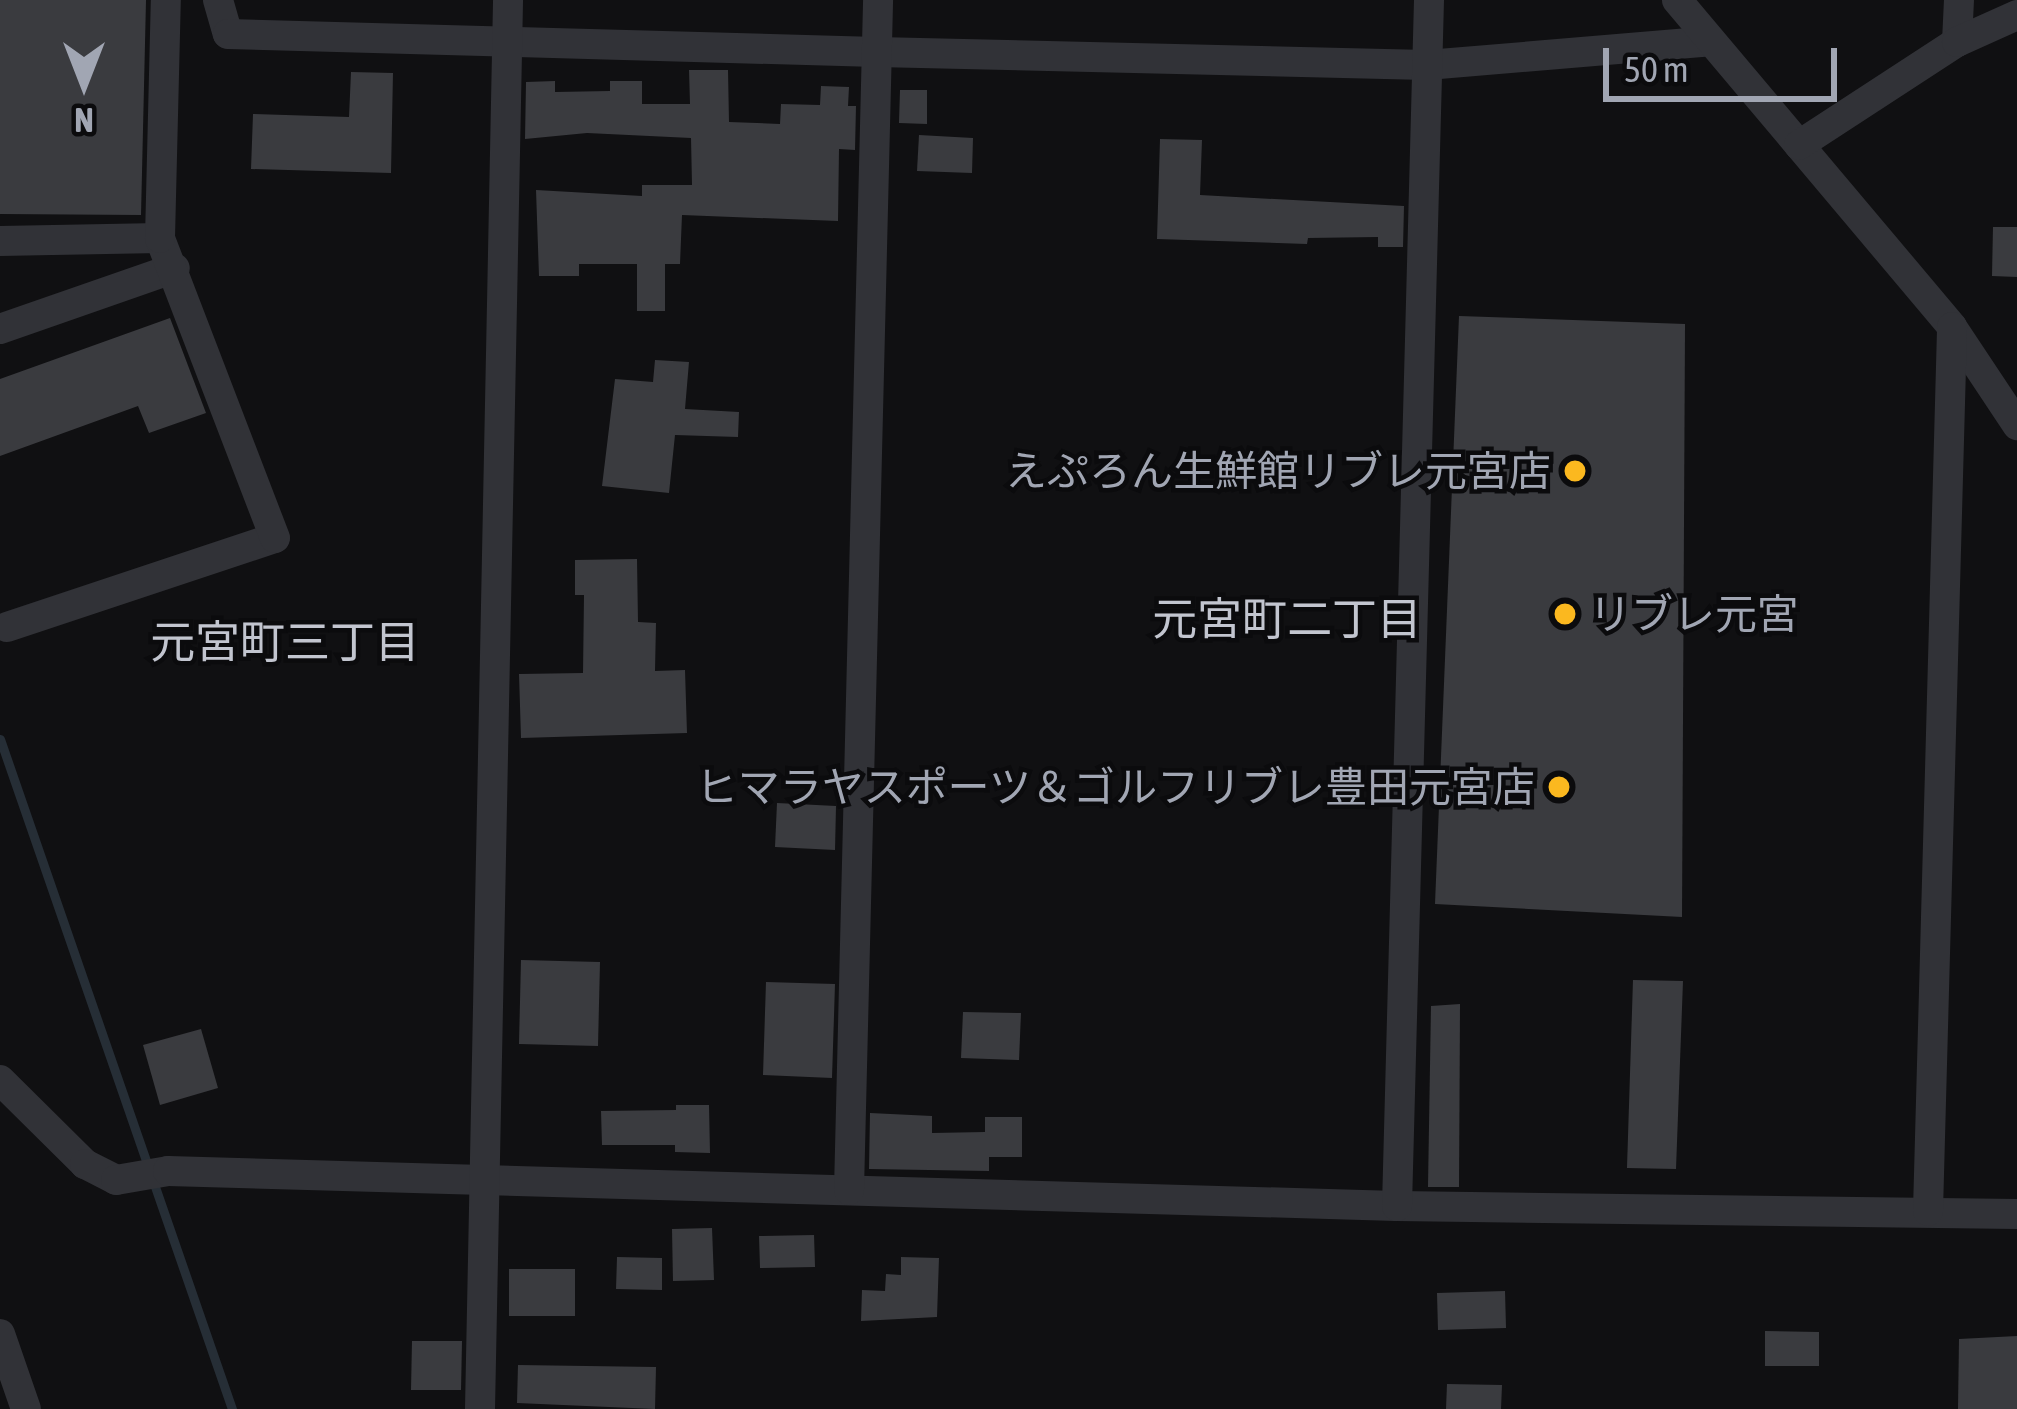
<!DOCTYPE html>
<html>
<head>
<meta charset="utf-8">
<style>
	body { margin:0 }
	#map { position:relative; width:2017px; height:1409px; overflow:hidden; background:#101012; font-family:"Asap Condensed","Noto Sans JP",sans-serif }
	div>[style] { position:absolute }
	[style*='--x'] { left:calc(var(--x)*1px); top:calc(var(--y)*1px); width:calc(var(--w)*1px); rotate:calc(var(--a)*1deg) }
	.stream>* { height:9px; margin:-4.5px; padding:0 4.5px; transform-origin:4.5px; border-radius:4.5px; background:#262e36 }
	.building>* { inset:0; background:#3a3b3f }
	.minor>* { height:30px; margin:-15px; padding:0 15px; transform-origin:15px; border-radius:15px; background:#313237 }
	.dots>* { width:33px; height:33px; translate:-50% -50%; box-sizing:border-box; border:6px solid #0b0b0d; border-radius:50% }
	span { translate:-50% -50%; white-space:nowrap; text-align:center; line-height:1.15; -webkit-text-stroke:9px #0b0b0d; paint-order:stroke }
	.poi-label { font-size:42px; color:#a1a6b3 }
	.right { translate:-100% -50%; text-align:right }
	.left { translate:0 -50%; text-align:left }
	.neighbourhood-label { font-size:45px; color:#c2c5cf }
	.north { position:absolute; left:24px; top:24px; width:120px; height:120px; -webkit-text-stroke:9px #0b0b0d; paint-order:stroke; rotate:180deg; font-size:33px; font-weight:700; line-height:48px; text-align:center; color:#a1a6b3 }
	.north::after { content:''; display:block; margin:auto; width:42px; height:54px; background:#a1a6b3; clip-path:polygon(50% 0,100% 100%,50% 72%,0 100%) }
	.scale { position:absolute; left:1603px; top:48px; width:234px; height:54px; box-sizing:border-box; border:6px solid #a1a6b3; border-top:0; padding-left:15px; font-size:36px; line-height:42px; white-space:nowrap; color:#a1a6b3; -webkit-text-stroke:9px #0b0b0d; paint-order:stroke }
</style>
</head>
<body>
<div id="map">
	<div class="stream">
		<i style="--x:0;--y:739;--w:709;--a:70.9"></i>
	</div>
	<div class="building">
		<i style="clip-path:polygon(0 0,146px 0,141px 215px,0 214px)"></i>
		<i style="clip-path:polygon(689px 70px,728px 70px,729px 122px,780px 124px,781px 104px,820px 105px,821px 86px,849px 87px,848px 106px,856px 106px,855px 150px,839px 149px,838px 221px,682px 215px,680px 264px,665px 264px,665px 311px,637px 311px,637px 264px,579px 264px,579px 276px,539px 276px,536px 190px,642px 196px,642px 185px,692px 185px,691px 138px,587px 133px,525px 139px,526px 82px,555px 81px,555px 92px,610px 91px,610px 81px,642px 81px,642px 104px,690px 104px)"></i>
		<i style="clip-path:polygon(351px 72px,393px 73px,391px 173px,251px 169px,253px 114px,349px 117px)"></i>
		<i style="clip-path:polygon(900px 90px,927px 90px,927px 124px,899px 123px)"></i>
		<i style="clip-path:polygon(919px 135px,973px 138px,972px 173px,917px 171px)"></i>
		<i style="clip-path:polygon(1160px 139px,1202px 140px,1200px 195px,1404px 206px,1403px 247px,1378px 247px,1378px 237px,1308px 238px,1307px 244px,1157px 239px)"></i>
		<i style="clip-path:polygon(1993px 227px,2017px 227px,2017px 277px,1992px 276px)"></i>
		<i style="clip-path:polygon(1459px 316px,1685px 324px,1682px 917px,1435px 904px)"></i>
		<i style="clip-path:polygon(170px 318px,206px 413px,149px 433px,138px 406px,0 456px,0 379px)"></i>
		<i style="clip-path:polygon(655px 360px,689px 362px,685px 409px,739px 412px,738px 437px,675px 435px,669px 493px,602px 486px,615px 379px,653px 382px)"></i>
		<i style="clip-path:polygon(637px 559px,638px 622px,656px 623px,655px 671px,685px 670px,687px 733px,521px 738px,519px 674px,583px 673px,584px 595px,575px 595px,575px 560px)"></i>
		<i style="clip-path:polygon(777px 803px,836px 806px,835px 850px,775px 847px)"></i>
		<i style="clip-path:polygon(521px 960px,600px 962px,598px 1046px,519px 1044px)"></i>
		<i style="clip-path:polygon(1633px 980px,1683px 981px,1676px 1169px,1627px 1168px)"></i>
		<i style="clip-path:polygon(766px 982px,835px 984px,832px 1078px,763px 1075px)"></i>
		<i style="clip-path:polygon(1460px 1004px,1459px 1187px,1428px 1187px,1431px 1006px)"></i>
		<i style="clip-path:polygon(963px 1012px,1021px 1013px,1019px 1060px,961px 1058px)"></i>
		<i style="clip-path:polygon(201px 1029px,218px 1088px,160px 1105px,143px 1045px)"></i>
		<i style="clip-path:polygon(676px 1105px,709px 1105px,710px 1153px,675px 1152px,675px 1145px,602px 1145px,601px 1111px,676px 1110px)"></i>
		<i style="clip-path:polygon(870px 1113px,932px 1116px,932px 1133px,985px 1132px,985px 1117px,1022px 1117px,1022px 1157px,989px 1157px,989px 1171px,869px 1169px)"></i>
		<i style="clip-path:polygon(712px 1228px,714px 1280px,673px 1281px,672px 1229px)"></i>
		<i style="clip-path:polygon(814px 1235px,815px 1267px,760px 1268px,759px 1236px)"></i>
		<i style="clip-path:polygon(617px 1257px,662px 1258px,662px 1290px,616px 1289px)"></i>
		<i style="clip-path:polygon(901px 1257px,939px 1258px,937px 1317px,861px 1321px,862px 1290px,885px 1291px,886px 1274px,901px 1275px)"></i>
		<i style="clip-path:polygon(509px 1269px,575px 1269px,575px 1316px,509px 1316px)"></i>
		<i style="clip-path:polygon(1505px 1291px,1506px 1328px,1438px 1330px,1437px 1293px)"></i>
		<i style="clip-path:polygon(1765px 1331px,1819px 1332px,1819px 1366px,1765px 1366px)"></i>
		<i style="clip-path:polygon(2017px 1336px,2017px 1409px,1958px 1409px,1959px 1339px)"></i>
		<i style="clip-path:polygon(412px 1341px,462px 1341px,461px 1390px,411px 1390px)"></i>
		<i style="clip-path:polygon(518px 1365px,656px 1367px,655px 1409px,517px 1403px)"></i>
		<i style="clip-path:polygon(1447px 1384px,1502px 1385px,1501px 1409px,1446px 1409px)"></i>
	</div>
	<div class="minor">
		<i style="--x:218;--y:0;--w:35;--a:74"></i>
		<i style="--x:228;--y:34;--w:649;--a:1.59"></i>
		<i style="--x:877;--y:52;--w:550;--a:1.35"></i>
		<i style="--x:1427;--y:65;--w:284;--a:-4.8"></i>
		<i style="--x:1677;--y:0;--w:427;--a:49.9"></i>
		<i style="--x:1952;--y:327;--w:118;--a:56.4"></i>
		<i style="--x:1957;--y:42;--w:42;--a:-87.3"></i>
		<i style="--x:1799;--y:145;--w:189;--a:-33.1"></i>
		<i style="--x:1957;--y:42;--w:66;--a:-24.2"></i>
		<i style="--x:0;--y:241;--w:160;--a:-1.1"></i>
		<i style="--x:0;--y:329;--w:185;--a:-19.2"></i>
		<i style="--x:7;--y:627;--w:282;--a:-18.4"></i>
		<i style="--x:275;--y:538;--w:321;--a:-111"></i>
		<i style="--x:160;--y:238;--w:238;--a:-88.6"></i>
		<i style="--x:0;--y:1080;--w:120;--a:44.7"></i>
		<i style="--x:85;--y:1164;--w:35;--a:27"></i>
		<i style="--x:116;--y:1180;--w:53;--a:-9.8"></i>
		<i style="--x:168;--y:1171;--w:1229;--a:1.63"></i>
		<i style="--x:1397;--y:1206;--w:620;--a:0.74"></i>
		<i style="--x:849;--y:1190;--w:1190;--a:-88.6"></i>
		<i style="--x:1397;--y:1206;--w:1206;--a:-88.48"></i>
		<i style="--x:1928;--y:1211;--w:884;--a:-88.44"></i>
		<i style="--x:0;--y:1334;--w:79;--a:70.9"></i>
		<i style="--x:480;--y:1409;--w:1409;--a:-88.86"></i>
	</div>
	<div class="dots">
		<i style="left:1575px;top:471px;background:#fbb81f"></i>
		<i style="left:1565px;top:614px;background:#fbb81f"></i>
		<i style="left:1559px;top:787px;background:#fbb81f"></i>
	</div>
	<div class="poi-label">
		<span class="right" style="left:1551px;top:471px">えぷろん生鮮館リブレ元宮店</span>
		<span class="left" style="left:1589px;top:614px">リブレ元宮</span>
		<span class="right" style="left:1535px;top:787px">ヒマラヤスポーツ＆ゴルフリブレ豊田元宮店</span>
	</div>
	<div class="neighbourhood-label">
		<span style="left:1287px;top:620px">元宮町二丁目</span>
		<span style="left:285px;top:643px">元宮町三丁目</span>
	</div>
	<div class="north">N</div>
	<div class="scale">50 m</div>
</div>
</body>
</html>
